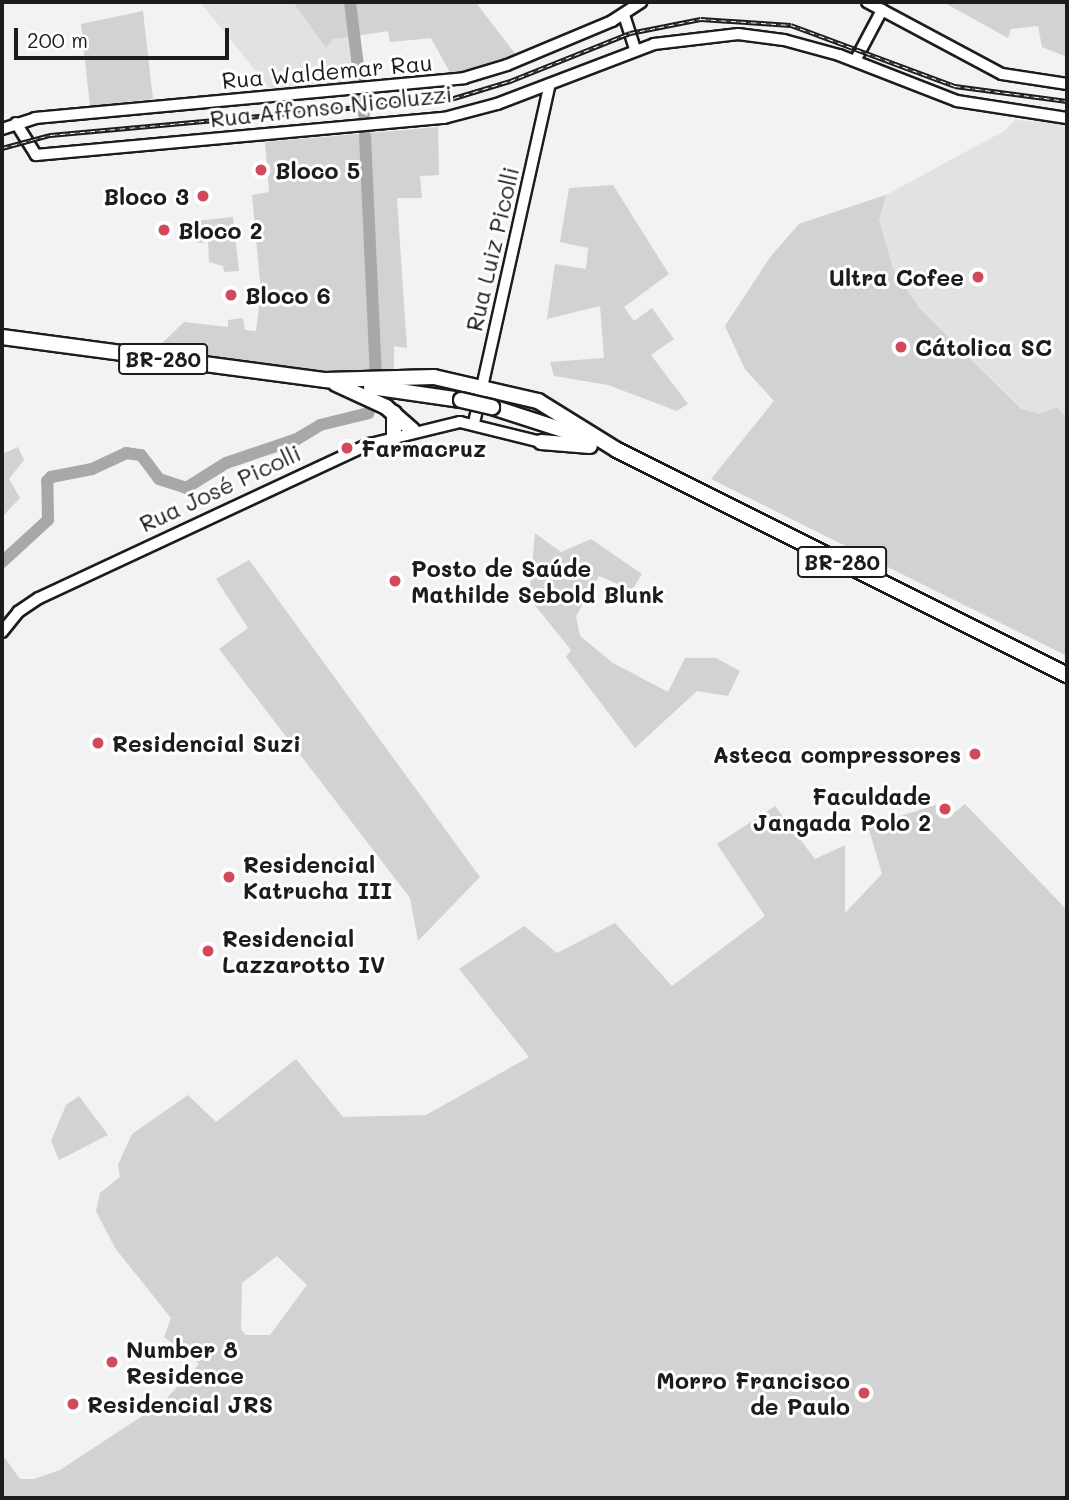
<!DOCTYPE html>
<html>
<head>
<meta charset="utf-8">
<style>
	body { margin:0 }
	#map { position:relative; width:1069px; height:1500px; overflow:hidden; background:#f2f2f2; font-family:Mali,sans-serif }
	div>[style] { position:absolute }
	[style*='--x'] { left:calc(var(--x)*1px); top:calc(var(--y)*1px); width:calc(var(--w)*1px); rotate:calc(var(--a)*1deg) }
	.built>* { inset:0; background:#e2e2e2 }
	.green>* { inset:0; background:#d2d2d2 }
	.river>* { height:12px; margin:-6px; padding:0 6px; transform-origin:6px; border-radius:6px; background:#a8a8a8 }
	.roads { filter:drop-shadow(2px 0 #1c1c1c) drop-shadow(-2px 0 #1c1c1c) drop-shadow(0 2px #1c1c1c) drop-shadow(0 -2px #1c1c1c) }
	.secondary>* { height:10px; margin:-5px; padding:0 5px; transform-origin:5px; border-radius:5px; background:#fff }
	.highway>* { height:14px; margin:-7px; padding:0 7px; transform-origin:7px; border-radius:7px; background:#fff }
	.rail>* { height:4.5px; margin-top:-2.25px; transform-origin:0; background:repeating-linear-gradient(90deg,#fff 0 5px,#1c1c1c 0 10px); box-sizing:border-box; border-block:2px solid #1c1c1c }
	.bridges { filter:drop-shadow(2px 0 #1c1c1c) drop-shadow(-2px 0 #1c1c1c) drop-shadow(0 2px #1c1c1c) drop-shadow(0 -2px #1c1c1c) }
	.highway-bridge>* { height:14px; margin:-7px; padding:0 7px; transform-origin:7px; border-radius:7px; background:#fff }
	.dots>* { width:19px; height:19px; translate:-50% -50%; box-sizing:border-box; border:4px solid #fff; border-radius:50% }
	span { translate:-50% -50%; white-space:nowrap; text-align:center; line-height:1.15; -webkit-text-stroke:6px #fff; paint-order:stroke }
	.shield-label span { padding:2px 5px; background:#fff; border:2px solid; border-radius:5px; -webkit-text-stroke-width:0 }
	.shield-label { font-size:21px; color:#1c1c1c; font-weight:700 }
	.street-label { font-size:23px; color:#1c1c1c }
	.poi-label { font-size:23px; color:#1c1c1c; font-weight:700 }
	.left { translate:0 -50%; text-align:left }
	.right { translate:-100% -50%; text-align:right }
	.frame { position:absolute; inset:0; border:4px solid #1c1c1c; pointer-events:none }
	.scale { position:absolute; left:14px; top:28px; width:215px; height:32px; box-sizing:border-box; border:4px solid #1c1c1c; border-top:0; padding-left:9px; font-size:21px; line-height:24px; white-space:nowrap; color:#1c1c1c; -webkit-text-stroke:5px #fff; paint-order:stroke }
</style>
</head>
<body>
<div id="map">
	<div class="built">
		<i style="clip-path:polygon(200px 2px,476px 2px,516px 55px,492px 67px,451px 74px,431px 38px,390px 42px,389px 31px,357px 36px,369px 88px,276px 96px)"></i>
		<i style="clip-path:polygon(1015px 120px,1067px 124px,1067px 418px,1057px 407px,822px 534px,712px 479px,774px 401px,745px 369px,725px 326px,771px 256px,799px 224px,886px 195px,1004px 131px)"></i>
	</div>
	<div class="green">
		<i style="clip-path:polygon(475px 2px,516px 55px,492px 67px,451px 74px,431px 38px,390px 42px,388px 31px,333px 39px,326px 48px,294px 3px)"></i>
		<i style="clip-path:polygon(943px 2px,1067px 2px,1067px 57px,1042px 47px,1038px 26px,1011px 29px,1008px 38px)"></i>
		<i style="clip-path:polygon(143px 11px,153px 99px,90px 106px,81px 24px)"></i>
		<i style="clip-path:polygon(438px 127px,439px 175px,420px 176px,422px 198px,397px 198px,407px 348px,394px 346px,394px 375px,306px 370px,155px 350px,184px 322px,228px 327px,228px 320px,243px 318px,245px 330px,256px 331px,261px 292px,252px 195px,269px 192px,265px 142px)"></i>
		<i style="clip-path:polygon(613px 185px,669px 274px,624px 307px,634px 321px,652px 308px,674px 339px,651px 355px,688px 404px,677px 411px,608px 385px,554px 376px,550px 362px,604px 358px,600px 306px,547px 319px,555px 264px,586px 269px,588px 248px,560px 242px,569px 188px)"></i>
		<i style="clip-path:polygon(886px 195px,879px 220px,893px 269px,919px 308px,1021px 409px,1040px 414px,1057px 407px,1067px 418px,1067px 656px,711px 479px,774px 401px,745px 369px,725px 326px,771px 256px,799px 224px)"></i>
		<i style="clip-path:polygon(233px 217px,239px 271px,224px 272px,223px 266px,209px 262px,208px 242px,196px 243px,194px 221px)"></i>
		<i style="clip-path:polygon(18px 447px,24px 460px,9px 479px,20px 498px,2px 517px,2px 454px)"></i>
		<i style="clip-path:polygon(535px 533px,561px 552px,591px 539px,642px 574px,632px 590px,599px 576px,576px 616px,580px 636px,613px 663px,668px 692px,685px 658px,716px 658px,740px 671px,728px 696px,697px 691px,635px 748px,566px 657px,571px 650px,529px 598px)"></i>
		<i style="clip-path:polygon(249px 560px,480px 877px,418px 941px,410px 898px,219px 649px,248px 628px,216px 579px)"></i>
		<i style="clip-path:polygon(evenodd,942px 803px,955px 812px,965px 804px,1067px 910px,1067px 1498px,2px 1498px,2px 1454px,20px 1479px,34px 1479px,60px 1470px,162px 1403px,199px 1364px,164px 1337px,171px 1318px,115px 1248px,96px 1211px,100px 1193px,120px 1177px,118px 1165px,132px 1134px,188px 1095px,216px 1122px,296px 1059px,343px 1117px,426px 1115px,529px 1057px,459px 969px,524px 926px,557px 953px,615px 923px,672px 986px,765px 916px,717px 844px,775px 806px,815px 859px,845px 845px,845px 913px,882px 874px,868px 826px,942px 803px,277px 1256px,307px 1285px,270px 1335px,246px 1335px,241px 1330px,242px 1283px,277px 1256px)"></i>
		<i style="clip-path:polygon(79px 1096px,108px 1135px,59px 1160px,51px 1141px,66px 1105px)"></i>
	</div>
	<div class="river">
		<i style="--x:350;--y:2;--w:113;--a:82.9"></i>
		<i style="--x:365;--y:136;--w:240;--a:87.4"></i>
		<i style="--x:2;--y:562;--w:62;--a:-42.4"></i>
		<i style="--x:48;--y:520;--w:39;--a:-91"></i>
		<i style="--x:47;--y:481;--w:6;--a:-45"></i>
		<i style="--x:51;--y:477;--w:42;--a:-11"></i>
		<i style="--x:92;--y:469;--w:38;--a:-25"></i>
		<i style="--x:126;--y:453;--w:15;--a:8"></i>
		<i style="--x:141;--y:455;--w:30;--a:53"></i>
		<i style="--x:159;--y:479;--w:28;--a:18"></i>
		<i style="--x:186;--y:488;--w:47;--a:-32"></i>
		<i style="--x:226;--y:463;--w:75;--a:-18.7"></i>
		<i style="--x:297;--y:439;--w:27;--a:-31"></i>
		<i style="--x:320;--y:425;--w:50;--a:-13.8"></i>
	</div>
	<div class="roads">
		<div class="secondary">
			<i style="--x:867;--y:2;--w:153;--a:28.1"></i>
			<i style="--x:1002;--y:74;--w:66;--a:8.7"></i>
			<i style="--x:624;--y:15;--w:36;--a:72"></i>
			<i style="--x:855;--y:61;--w:58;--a:-62.1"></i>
			<i style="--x:16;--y:123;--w:38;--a:58"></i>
			<i style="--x:36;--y:155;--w:410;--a:-5.2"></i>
			<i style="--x:444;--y:118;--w:55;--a:-14.8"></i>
			<i style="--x:497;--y:104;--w:168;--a:-20.9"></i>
			<i style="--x:654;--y:44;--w:85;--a:-6.8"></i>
			<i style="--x:738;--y:34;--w:46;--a:7.4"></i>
			<i style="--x:784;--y:40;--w:57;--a:15.3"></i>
			<i style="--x:839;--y:55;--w:127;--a:21.3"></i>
			<i style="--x:957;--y:101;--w:111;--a:8.8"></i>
			<i style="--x:2;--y:129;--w:35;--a:-18"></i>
			<i style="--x:35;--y:118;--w:431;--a:-5.3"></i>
			<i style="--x:464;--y:78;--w:45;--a:-16.8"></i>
			<i style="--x:507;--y:65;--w:114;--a:-22.7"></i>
			<i style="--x:612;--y:21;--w:35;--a:-33"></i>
			<i style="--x:474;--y:423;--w:347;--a:-77.4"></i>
			<i style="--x:2;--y:632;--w:26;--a:-51"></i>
			<i style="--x:18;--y:612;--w:25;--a:-34"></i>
			<i style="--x:39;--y:598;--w:365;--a:-25"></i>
			<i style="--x:370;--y:444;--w:93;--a:-13.7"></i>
			<i style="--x:460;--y:422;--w:83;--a:13.9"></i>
		</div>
		<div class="highway">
			<i style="--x:2;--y:337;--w:334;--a:7.6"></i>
			<i style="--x:325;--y:380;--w:109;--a:-1.6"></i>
			<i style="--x:434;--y:377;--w:107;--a:13"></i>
			<i style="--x:538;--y:401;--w:93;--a:31.8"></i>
			<i style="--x:617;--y:450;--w:503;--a:26.57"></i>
			<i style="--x:336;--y:384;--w:55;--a:24.7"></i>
			<i style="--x:386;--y:407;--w:35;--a:41"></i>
			<i style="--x:371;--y:387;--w:91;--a:8.2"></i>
			<i style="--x:492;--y:407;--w:101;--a:17.9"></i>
			<i style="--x:394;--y:437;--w:24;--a:-90"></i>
			<i style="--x:541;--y:442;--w:49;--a:4.7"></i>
		</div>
	</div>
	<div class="rail">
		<i style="--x:2;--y:148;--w:50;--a:-15.2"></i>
		<i style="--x:50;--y:135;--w:406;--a:-5.2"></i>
		<i style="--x:454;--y:98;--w:59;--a:-16.9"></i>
		<i style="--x:510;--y:81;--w:129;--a:-21.8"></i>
		<i style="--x:630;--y:33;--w:72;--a:-11.2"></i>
		<i style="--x:701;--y:19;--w:90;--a:3.8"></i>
		<i style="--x:791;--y:25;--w:175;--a:20.4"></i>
		<i style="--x:955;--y:86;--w:113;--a:7.6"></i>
	</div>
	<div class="bridges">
		<div class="highway-bridge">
			<i style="--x:461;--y:400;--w:32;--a:13"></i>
		</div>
	</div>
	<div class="dots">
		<i style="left:261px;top:170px;background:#d1495b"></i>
		<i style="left:203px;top:196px;background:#d1495b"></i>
		<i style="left:164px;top:230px;background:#d1495b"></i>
		<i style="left:978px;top:277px;background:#d1495b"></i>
		<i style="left:231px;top:295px;background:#d1495b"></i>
		<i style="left:901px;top:347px;background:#d1495b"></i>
		<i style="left:347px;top:448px;background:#d1495b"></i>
		<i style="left:395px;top:581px;background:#d1495b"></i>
		<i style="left:98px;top:743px;background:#d1495b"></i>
		<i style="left:975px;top:754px;background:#d1495b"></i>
		<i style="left:945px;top:809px;background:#d1495b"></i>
		<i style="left:229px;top:877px;background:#d1495b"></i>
		<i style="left:208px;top:951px;background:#d1495b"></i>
		<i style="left:112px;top:1362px;background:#d1495b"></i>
		<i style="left:864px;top:1393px;background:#d1495b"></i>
		<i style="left:73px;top:1404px;background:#d1495b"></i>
	</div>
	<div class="shield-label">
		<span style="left:163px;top:359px">BR-280</span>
		<span style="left:842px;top:562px">BR-280</span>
	</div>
	<div class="street-label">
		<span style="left:327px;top:71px;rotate:-5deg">Rua Waldemar Rau</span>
		<span style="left:331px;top:106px;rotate:-6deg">Rua Affonso Nicoluzzi</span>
		<span style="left:492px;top:249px;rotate:-77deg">Rua Luiz Picolli</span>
		<span style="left:220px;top:488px;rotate:-25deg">Rua José Picolli</span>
	</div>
	<div class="poi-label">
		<span class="left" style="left:275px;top:170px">Bloco 5</span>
		<span class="right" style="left:189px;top:196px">Bloco 3</span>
		<span class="left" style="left:178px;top:230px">Bloco 2</span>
		<span class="right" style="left:964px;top:277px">Ultra Cofee</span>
		<span class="left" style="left:245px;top:295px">Bloco 6</span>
		<span class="left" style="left:915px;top:347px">Cátolica SC</span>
		<span class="left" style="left:361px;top:448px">Farmacruz</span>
		<span class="left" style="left:411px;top:581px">Posto de Saúde<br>Mathilde Sebold Blunk</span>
		<span class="left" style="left:112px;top:743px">Residencial Suzi</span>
		<span class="right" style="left:961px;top:754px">Asteca compressores</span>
		<span class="right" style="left:931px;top:809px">Faculdade<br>Jangada Polo 2</span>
		<span class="left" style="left:243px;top:877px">Residencial<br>Katrucha III</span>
		<span class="left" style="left:222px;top:951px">Residencial<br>Lazzarotto IV</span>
		<span class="left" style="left:126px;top:1362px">Number 8<br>Residence</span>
		<span class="right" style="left:850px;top:1393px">Morro Francisco<br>de Paulo</span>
		<span class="left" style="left:87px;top:1404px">Residencial JRS</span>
	</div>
	<div class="frame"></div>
	<div class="scale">200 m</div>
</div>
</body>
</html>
